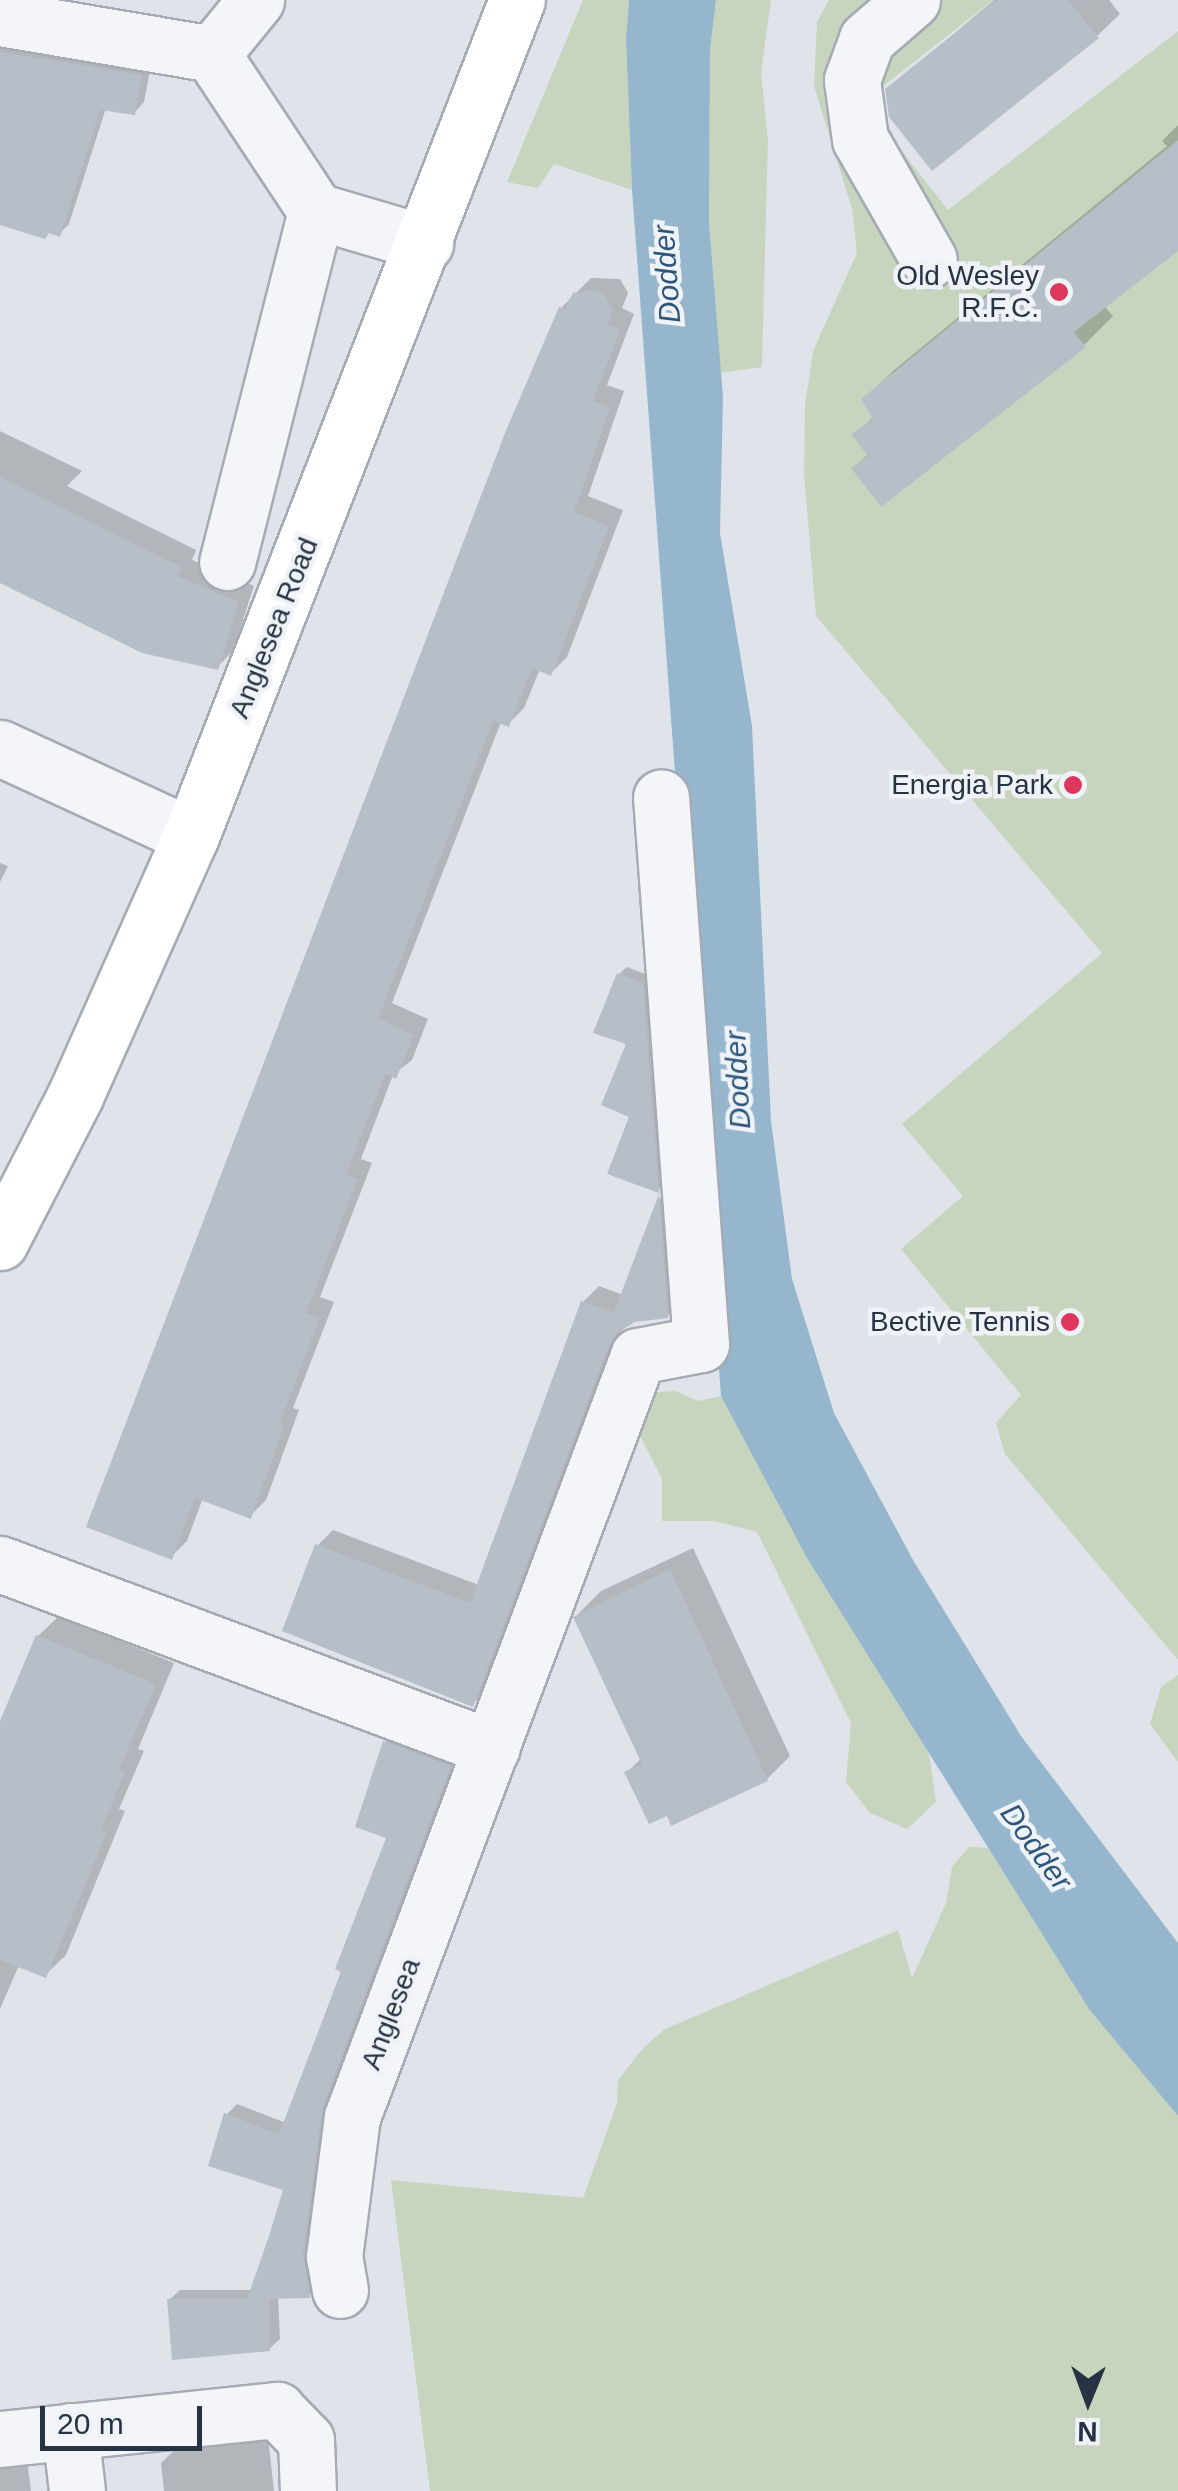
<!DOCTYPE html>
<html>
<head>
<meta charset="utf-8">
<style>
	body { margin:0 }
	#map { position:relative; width:1178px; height:2491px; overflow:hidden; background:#dfe4ea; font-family:Arial,sans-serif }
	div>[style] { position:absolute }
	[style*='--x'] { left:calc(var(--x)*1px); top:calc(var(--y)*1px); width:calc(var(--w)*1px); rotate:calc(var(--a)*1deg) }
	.green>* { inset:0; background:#c7d5bf }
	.water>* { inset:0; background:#96b6ce }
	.shadow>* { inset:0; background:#0003 }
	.building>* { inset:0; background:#b6bec8 }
	.roads { filter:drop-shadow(2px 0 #a4abb5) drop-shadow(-2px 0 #a4abb5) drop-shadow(0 2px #a4abb5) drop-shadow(0 -2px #a4abb5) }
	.minor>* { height:55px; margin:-27.5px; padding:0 27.5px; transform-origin:27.5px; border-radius:27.5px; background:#f3f5f8 }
	.major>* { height:55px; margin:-27.5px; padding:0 27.5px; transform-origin:27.5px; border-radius:27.5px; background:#fff }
	.dots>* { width:28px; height:28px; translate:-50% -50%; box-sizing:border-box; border:5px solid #eff3f7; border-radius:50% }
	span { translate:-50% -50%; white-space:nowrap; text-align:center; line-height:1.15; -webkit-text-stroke:9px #eff3f7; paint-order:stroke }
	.poi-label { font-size:28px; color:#263343 }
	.right { translate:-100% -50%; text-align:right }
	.street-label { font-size:28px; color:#263343 }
	.water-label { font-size:30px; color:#2c567c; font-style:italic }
	.north { position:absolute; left:1038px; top:2351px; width:100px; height:100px; -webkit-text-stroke:8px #eff3f7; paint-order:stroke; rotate:181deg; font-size:28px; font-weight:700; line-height:40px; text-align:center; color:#263343 }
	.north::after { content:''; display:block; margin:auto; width:35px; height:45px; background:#263343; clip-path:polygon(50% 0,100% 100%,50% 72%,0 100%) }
	.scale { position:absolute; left:40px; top:2406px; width:162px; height:45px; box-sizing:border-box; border:5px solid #263343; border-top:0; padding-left:12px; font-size:30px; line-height:35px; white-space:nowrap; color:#263343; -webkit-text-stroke:8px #eff3f7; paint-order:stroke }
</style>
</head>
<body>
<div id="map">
	<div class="green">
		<i style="clip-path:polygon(583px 0,629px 0,626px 39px,632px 190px,554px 164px,538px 188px,507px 182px)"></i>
		<i style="clip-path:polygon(716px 0,771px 0,761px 73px,768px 139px,762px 367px,720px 373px,709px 223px,710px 50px)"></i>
		<i style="clip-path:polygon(829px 0,993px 0,863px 102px,948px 210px,1178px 31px,1178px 1660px,1005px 1454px,996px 1423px,1021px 1395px,901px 1249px,963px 1196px,902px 1124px,1102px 953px,816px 616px,804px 474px,805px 405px,813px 351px,857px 253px,852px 209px,814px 86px,817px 22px)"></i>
		<i style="clip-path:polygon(675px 1391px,698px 1401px,721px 1396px,744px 1401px,874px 1640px,929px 1754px,936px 1802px,907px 1829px,870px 1813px,846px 1782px,851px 1723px,757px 1532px,714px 1521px,662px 1521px,662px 1479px,627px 1410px,646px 1393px)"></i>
		<i style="clip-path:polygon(1178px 1675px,1178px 1762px,1150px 1724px,1161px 1687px)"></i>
		<i style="clip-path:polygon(969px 1847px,988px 1848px,1089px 2008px,1178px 2116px,1178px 2491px,430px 2491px,391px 2180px,583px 2198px,617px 2103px,618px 2080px,643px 2048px,665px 2029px,898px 1930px,912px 1978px,946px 1903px,952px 1867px)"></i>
	</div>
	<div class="water">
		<i style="clip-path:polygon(629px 0,716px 0,710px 50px,709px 223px,723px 397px,720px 533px,752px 726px,771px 1121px,792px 1279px,834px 1413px,913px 1560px,1021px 1736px,1178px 1943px,1178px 2116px,1089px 2009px,807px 1558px,721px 1396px,632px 190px,626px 39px)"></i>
	</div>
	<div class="shadow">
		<i style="clip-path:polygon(994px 0,1109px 0,1120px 14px,1097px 36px,887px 90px)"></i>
		<i style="clip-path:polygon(0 41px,151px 65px,144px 102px,134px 113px,106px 108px,69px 224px,59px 234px,0 223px)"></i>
		<i style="clip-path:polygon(1178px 125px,1178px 248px,1104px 306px,1113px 316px,1084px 345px,881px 503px,854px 468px,869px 453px,855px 435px,874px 416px,864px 400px,893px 371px,1167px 146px,1162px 141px)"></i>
		<i style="clip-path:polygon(591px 278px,620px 279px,628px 293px,622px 308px,634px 314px,607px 385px,624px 391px,588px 496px,623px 510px,567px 657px,551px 673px,540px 669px,524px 708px,508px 724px,501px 722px,392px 1003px,428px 1019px,412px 1060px,393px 1075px,361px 1159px,372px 1163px,320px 1297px,334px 1302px,293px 1408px,299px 1410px,266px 1500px,250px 1516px,203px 1498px,187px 1541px,171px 1557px,561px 308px)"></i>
		<i style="clip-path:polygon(0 431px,82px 471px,67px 486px,196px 550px,192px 560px,254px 586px,233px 651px,217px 667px,0 581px)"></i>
		<i style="clip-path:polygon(0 863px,8px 866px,0 882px)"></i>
		<i style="clip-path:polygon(627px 967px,650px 976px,665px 1183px,658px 1190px,632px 1116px,619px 974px)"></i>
		<i style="clip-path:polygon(674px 1183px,683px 1300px,667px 1316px,634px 1320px,624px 1326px,488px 1689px,472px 1704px,317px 1546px,333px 1530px,479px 1585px,583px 1302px,599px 1286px,623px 1295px,661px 1196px)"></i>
		<i style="clip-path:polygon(693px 1548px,790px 1756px,767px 1779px,673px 1822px,668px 1812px,627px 1772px,642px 1758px,578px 1614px,601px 1591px)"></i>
		<i style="clip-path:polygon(59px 1616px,174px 1663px,138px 1749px,144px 1751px,119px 1809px,125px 1811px,66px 1955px,45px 1975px,19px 1965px,0 2009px,0 1730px,38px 1636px)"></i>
		<i style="clip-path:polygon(396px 1732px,459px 1756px,319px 2285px,309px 2296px,278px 2296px,280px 2339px,269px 2349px,169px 2300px,180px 2290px,253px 2290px,286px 2188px,227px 2114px,237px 2104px,286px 2123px,390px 1836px,386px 1742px)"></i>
		<i style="clip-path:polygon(266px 2419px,274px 2491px,164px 2491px,161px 2463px,197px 2428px)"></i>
		<i style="clip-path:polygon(26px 2451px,31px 2491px,0 2491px,0 2454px)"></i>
	</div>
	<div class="building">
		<i style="clip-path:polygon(996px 0,1068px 0,1099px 38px,932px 171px,889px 117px,885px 89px)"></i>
		<i style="clip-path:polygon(0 52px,142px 75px,135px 115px,100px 110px,60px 237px,49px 233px,45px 239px,0 225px)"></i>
		<i style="clip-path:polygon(1178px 140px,1178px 251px,1074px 332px,1086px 347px,881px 507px,851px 468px,868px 456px,851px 434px,873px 419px,861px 399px)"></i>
		<i style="clip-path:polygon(591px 290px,604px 294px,613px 310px,608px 325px,620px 330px,593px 401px,610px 407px,574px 512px,609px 526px,551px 676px,532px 668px,509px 727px,493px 721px,378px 1019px,414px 1035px,396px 1079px,385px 1074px,346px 1175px,358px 1179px,306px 1313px,320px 1318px,279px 1424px,284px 1426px,251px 1519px,195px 1498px,172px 1560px,86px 1527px,505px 433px,559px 307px,565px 309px,573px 293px)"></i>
		<i style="clip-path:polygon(0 477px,182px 567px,177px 576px,239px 602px,218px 670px,142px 653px,0 583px)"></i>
		<i style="clip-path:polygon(617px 973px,643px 983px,659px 1193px,607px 1174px,629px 1117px,601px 1105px,626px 1044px,593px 1033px)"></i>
		<i style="clip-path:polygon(659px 1194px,668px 1318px,635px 1322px,617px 1333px,609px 1345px,473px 1707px,282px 1631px,315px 1544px,470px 1603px,581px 1301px,614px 1312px)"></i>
		<i style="clip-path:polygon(670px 1569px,768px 1781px,671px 1826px,667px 1816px,649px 1824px,624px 1772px,642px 1764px,573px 1617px)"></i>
		<i style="clip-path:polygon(36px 1635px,156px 1684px,119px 1770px,125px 1772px,101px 1830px,107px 1832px,46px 1978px,0 1960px,0 1721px)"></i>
		<i style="clip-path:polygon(383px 1741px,451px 1766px,323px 2106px,303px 2253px,310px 2298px,269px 2299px,270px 2351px,172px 2360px,167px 2299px,247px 2299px,269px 2236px,283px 2190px,208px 2166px,224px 2113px,279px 2134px,341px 1972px,335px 1969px,386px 1838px,355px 1827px)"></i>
	</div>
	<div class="roads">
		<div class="minor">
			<i style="--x:912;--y:0;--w:60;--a:139.1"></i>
			<i style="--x:867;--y:39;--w:44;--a:110.1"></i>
			<i style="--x:852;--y:80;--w:60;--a:82.3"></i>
			<i style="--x:860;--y:139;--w:139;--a:60.3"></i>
			<i style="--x:0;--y:18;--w:215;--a:9.6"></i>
			<i style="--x:212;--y:54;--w:188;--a:56.5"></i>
			<i style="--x:316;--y:211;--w:362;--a:104.2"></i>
			<i style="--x:212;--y:54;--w:70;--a:-50.8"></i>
			<i style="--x:316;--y:211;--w:114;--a:16.4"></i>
			<i style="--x:0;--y:748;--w:210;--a:24.7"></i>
			<i style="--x:0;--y:1564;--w:525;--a:20.5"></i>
			<i style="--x:340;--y:2290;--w:34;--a:-100"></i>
			<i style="--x:334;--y:2257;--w:141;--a:-82.7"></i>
			<i style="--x:352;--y:2117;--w:813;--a:-69.4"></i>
			<i style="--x:638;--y:1356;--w:64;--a:-10.8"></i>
			<i style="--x:701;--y:1344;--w:548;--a:-94.18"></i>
			<i style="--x:70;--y:2431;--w:60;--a:83.3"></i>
			<i style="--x:0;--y:2439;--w:279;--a:-6"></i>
			<i style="--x:277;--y:2410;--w:42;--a:46"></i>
			<i style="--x:306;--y:2440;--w:51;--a:87.8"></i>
		</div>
		<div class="major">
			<i style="--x:0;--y:1242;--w:164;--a:-62.8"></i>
			<i style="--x:75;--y:1096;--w:285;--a:-66"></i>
			<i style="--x:191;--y:836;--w:897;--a:-68.7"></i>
		</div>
	</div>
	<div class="dots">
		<i style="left:1059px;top:292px;background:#dd375d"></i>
		<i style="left:1073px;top:785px;background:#dd375d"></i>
		<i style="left:1070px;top:1322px;background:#dd375d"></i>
	</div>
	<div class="poi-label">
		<span class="right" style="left:1039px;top:292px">Old Wesley<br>R.F.C.</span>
		<span class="right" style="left:1053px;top:785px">Energia Park</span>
		<span class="right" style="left:1050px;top:1322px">Bective Tennis</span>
	</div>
	<div class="street-label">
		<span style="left:274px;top:628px;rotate:-68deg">Anglesea Road</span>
		<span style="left:391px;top:2014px;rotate:-69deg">Anglesea</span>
	</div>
	<div class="water-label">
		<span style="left:667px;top:274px;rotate:-94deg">Dodder</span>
		<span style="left:738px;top:1080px;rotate:-93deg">Dodder</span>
		<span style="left:1036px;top:1847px;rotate:54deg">Dodder</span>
	</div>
	<div class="north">N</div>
	<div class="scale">20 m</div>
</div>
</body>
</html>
